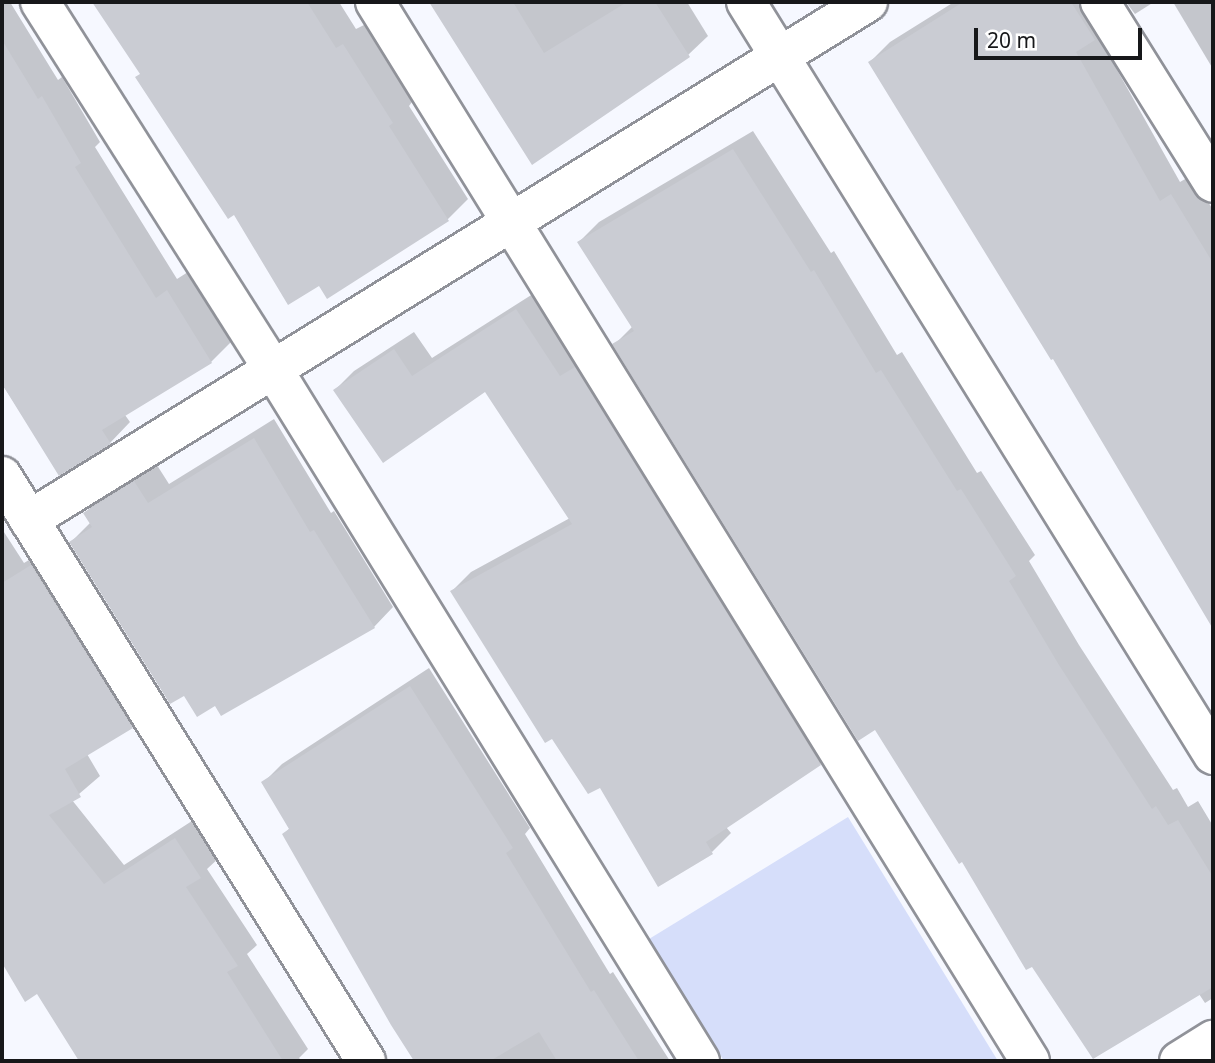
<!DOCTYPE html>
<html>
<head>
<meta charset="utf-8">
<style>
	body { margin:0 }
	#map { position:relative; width:1215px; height:1063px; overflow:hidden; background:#f6f8ff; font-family:"Noto Sans",sans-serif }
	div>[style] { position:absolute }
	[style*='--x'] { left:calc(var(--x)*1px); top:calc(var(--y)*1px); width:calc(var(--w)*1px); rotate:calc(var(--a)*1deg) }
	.green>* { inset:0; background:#d6defa }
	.shadow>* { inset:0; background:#0003 }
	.building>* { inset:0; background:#caccd3 }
	.roads { filter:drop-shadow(2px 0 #909299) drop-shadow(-2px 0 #909299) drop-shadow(0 2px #909299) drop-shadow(0 -2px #909299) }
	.minor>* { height:38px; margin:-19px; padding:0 19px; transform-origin:19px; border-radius:19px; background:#fff }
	span { translate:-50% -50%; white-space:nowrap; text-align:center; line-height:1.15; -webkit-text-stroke:6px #fff; paint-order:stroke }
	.frame { position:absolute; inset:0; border:4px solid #17181a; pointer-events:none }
	.scale { position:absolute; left:974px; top:28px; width:168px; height:32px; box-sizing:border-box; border:4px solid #17181a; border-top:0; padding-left:9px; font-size:21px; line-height:24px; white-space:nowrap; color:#17181a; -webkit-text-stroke:5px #fff; paint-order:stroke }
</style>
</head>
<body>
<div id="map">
	<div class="green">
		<i style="clip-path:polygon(848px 817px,998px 1061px,724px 1061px,649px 939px)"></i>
	</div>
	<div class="shadow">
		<i style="clip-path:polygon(2px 2px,10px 2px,58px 80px,62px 77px,100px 142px,95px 147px,177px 279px,188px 272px,231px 342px,211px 362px,125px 415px,130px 422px,110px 443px,60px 473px,2px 384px)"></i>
		<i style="clip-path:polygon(94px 2px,339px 2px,356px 29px,364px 25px,412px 102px,409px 106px,468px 199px,448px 219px,320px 283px,234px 213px)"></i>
		<i style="clip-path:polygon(431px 2px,687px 2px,708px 36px,688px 55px,532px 162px)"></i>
		<i style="clip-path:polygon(954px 2px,1108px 2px,1116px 17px,1098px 36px,1180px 182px,1192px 175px,1213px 210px,1213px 624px,1054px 356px,870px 62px,890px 42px)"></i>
		<i style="clip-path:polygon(1126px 2px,1154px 2px,1135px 14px)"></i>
		<i style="clip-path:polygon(1173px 2px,1213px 2px,1213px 69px)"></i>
		<i style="clip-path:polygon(753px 131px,831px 253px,834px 251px,897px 355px,902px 352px,977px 473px,981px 471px,1035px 555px,1029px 561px,1079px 645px,1173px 790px,1177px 788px,1188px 807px,1198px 801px,1213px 826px,1213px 998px,1205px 1003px,1199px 994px,875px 727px,615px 344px,633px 326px,579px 242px,599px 222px)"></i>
		<i style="clip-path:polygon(536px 292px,839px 745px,820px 764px,726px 827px,731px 833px,712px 852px,601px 786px,452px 591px,471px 572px,570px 518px,486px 389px,335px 390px,354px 371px,414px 332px,432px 358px)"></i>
		<i style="clip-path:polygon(274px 419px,331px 513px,334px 511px,393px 607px,374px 627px,215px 703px,71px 542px,91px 522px,85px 513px,105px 493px,155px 462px,169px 484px)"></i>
		<i style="clip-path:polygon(2px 529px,24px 563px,52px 546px,151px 706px,132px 726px,87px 754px,100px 776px,72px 800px,124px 865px,195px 819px,220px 857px,207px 869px,257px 945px,247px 954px,308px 1049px,299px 1058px,302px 1061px,81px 1061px,38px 992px,26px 999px,2px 960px,2px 782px,39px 760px,2px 701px)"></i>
		<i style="clip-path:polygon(429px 668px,530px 828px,525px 834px,610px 974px,613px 972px,670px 1061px,416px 1061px,284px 834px,290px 828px,263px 783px,282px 764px)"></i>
	</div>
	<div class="building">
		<i style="clip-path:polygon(92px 2px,307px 2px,336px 48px,343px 44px,393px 123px,389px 126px,449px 221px,327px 299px,319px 286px,288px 305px,234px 215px,228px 219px,135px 77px,140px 74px)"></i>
		<i style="clip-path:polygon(429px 2px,513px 2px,544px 53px,627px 2px,655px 2px,690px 57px,532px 165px)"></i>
		<i style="clip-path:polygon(963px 2px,1071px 2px,1095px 40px,1076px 52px,1160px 201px,1171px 194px,1213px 263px,1213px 629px,1053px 359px,1051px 360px,868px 62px)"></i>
		<i style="clip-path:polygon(2px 40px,38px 99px,42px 96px,81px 163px,75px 167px,156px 298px,167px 290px,212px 363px,102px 430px,111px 444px,59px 476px,2px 384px)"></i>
		<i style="clip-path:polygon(733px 149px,811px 272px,814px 270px,876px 373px,881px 370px,957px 491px,961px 489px,1016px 576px,1009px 581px,1059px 665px,1152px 809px,1156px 806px,1168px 825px,1178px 820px,1213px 877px,1213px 987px,1093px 1059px,1032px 967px,1026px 970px,962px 862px,959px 864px,875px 730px,858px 741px,612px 344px,634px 331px,577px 242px)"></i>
		<i style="clip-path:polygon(516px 309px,560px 376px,575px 367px,821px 765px,706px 842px,713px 854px,658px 887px,600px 788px,588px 794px,552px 739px,545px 743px,450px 591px,572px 524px,485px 392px,383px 463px,333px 390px,394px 349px,412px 376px)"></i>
		<i style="clip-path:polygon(254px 438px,310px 532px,314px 530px,375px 628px,221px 716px,215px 706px,197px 717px,184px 696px,170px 704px,69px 542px,92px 527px,83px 513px,134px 481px,148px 503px)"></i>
		<i style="clip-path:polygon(31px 565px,133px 728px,65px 769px,81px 797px,49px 815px,104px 884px,175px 838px,201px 878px,186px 887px,238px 966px,227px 972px,283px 1061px,79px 1061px,37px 994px,25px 1002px,2px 963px,2px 583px)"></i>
		<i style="clip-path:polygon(410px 686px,513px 848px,506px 853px,591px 992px,594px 990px,639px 1061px,557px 1061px,539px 1032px,490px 1061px,414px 1061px,391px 1025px,282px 834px,289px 829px,261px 782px)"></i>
	</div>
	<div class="roads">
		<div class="minor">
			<i style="--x:40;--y:2;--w:435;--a:57.6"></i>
			<i style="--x:273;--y:369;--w:813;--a:58.32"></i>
			<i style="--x:375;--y:2;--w:1245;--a:58.26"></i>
			<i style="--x:746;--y:2;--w:886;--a:58.19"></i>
			<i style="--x:1100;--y:2;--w:213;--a:58"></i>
			<i style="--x:2;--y:476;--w:689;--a:58.11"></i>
			<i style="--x:29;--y:520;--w:986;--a:-31.69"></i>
			<i style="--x:1179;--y:1061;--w:40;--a:-32"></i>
		</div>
	</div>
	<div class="frame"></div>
	<div class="scale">20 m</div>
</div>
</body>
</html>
